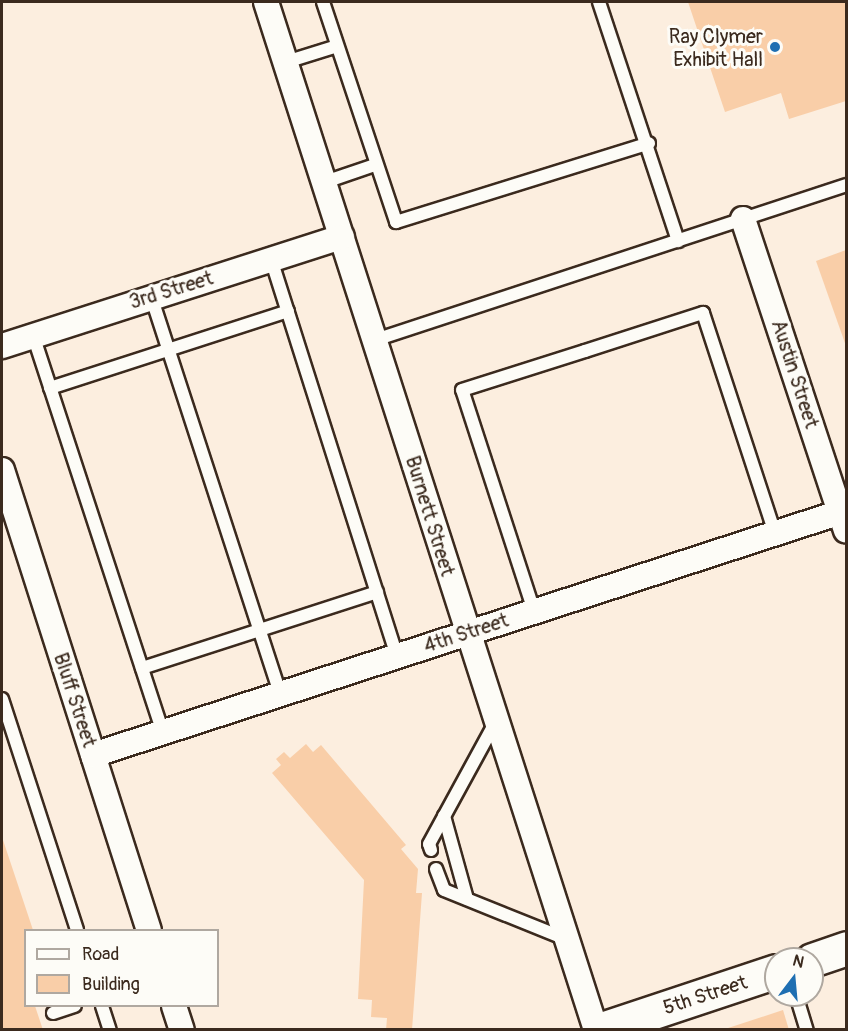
<!DOCTYPE html>
<html>
<head>
<meta charset="utf-8">
<style>
	body { margin:0 }
	#map { position:relative; width:848px; height:1031px; overflow:hidden; background:#fceedf; font-family:Pangolin,sans-serif }
	div>[style] { position:absolute }
	[style*='--x'] { left:calc(var(--x)*1px); top:calc(var(--y)*1px); width:calc(var(--w)*1px); rotate:calc(var(--a)*1deg) }
	.building>* { inset:0; background:#f9cea8 }
	.roads { filter:drop-shadow(2px 0 #3b2a1e) drop-shadow(-2px 0 #3b2a1e) drop-shadow(0 2px #3b2a1e) drop-shadow(0 -2px #3b2a1e) }
	.service>* { height:12px; margin:-6px; padding:0 6px; transform-origin:6px; border-radius:6px; background:#fdfcf7 }
	.minor>* { height:24px; margin:-12px; padding:0 12px; transform-origin:12px; border-radius:12px; background:#fdfcf7 }
	.secondary>* { height:33px; margin:-16.5px; padding:0 16.5px; transform-origin:16.5px; border-radius:16.5px; background:#fdfcf7 }
	.dots>* { width:16px; height:16px; translate:-50% -50%; box-sizing:border-box; border:3px solid #fdfcf7; border-radius:50% }
	span { translate:-50% -50%; white-space:nowrap; text-align:center; line-height:1.15; -webkit-text-stroke:6px #fdfcf7; paint-order:stroke }
	.poi-label { font-size:20px; color:#3b2a1e }
	.right { translate:-100% -50%; text-align:right }
	.street-label { font-size:20px; color:#3b2a1e }
	.frame { position:absolute; inset:0; border:3px solid #3b2a1e; pointer-events:none }
	.legend { position:absolute; left:24px; top:929px; width:195px; height:78px; box-sizing:border-box; background:#fdfcf7; border:2px solid #afa8a0; margin:0; padding:8px 10px; list-style:none; font-size:18px; color:#3b2a1e }
	.legend li { display:flex; align-items:center; gap:12px; height:30px }
	.legend b { width:30px; border:2px solid #afa8a0 }
	.north { position:absolute; left:764px; top:947px; width:60px; height:60px; box-sizing:border-box; background:#fdfcf7; border:2px solid #afa8a0; border-radius:50%; rotate:16deg; font-size:16px; font-weight:700; line-height:24px; text-align:center; color:#3b2a1e }
	.north::after { content:''; display:block; margin:auto; width:21px; height:27px; background:#1f6fb2; clip-path:polygon(50% 0,100% 100%,50% 72%,0 100%) }
</style>
</head>
<body>
<div id="map">
	<div class="building">
		<i style="clip-path:polygon(688px 2px,846px 2px,846px 101px,789px 119px,781px 93px,725px 112px)"></i>
		<i style="clip-path:polygon(846px 250px,846px 346px,816px 261px)"></i>
		<i style="clip-path:polygon(306px 744px,313px 752px,321px 745px,406px 845px,401px 849px,418px 869px,416px 893px,422px 893px,412px 1030px,386px 1030px,387px 1018px,371px 1017px,372px 1000px,358px 999px,364px 880px,272px 773px,281px 765px,276px 759px,284px 752px,290px 758px)"></i>
		<i style="clip-path:polygon(2px 837px,33px 930px,26px 930px,26px 1006px,35px 1006px,43px 1030px,2px 1030px)"></i>
		<i style="clip-path:polygon(783px 1010px,789px 1030px,725px 1030px,725px 1029px)"></i>
	</div>
	<div class="roads">
		<div class="service">
			<i style="--x:323;--y:2;--w:232;--a:71.6"></i>
			<i style="--x:396;--y:222;--w:265;--a:-17.3"></i>
			<i style="--x:599;--y:2;--w:252;--a:71.7"></i>
			<i style="--x:286;--y:62;--w:53;--a:-17.4"></i>
			<i style="--x:325;--y:182;--w:53;--a:-18.8"></i>
			<i style="--x:271;--y:259;--w:417;--a:72.4"></i>
			<i style="--x:151;--y:296;--w:418;--a:72"></i>
			<i style="--x:33;--y:335;--w:418;--a:71.9"></i>
			<i style="--x:375;--y:340;--w:496;--a:-18.2"></i>
			<i style="--x:50;--y:388;--w:250;--a:-17.9"></i>
			<i style="--x:534;--y:611;--w:232;--a:-108"></i>
			<i style="--x:462;--y:390;--w:129;--a:-17.6"></i>
			<i style="--x:585;--y:351;--w:124;--a:-17.9"></i>
			<i style="--x:703;--y:313;--w:231;--a:71.9"></i>
			<i style="--x:142;--y:668;--w:247;--a:-17.9"></i>
			<i style="--x:2;--y:699;--w:243;--a:72"></i>
			<i style="--x:444;--y:816;--w:86;--a:74.5"></i>
			<i style="--x:431;--y:850;--w:6;--a:-108"></i>
			<i style="--x:429;--y:844;--w:138;--a:-61.4"></i>
			<i style="--x:436;--y:869;--w:22;--a:69"></i>
			<i style="--x:444;--y:890;--w:131;--a:21.9"></i>
			<i style="--x:796;--y:995;--w:37;--a:73"></i>
			<i style="--x:102;--y:1006;--w:25;--a:72"></i>
			<i style="--x:53;--y:1013;--w:23;--a:-18"></i>
		</div>
		<div class="minor">
			<i style="--x:266;--y:2;--w:1080;--a:72.2"></i>
			<i style="--x:743;--y:219;--w:328;--a:71.7"></i>
			<i style="--x:2;--y:346;--w:357;--a:-17.8"></i>
			<i style="--x:2;--y:470;--w:483;--a:72.3"></i>
			<i style="--x:93;--y:755;--w:786;--a:-18"></i>
			<i style="--x:174;--y:1006;--w:25;--a:72"></i>
		</div>
		<div class="secondary">
			<i style="--x:812;--y:960;--w:36;--a:-19"></i>
			<i style="--x:599;--y:1030;--w:187;--a:-18.4"></i>
		</div>
	</div>
	<div class="dots">
		<i style="left:775px;top:47px;background:#1f6fb2"></i>
	</div>
	<div class="poi-label">
		<span class="right" style="left:763px;top:48px">Ray Clymer<br>Exhibit Hall</span>
	</div>
	<div class="street-label">
		<span style="left:171px;top:290px;rotate:-17deg">3rd Street</span>
		<span style="left:795px;top:374px;rotate:72deg">Austin Street</span>
		<span style="left:430px;top:516px;rotate:73deg">Burnett Street</span>
		<span style="left:466px;top:633px;rotate:-18deg">4th Street</span>
		<span style="left:75px;top:700px;rotate:72deg">Bluff Street</span>
		<span style="left:705px;top:995px;rotate:-18deg">5th Street</span>
	</div>
	<div class="frame"></div>
	<ul class="legend">
	<li><b style="height:8px;background:#fdfcf7"></b>Road</li>
	<li><b style="height:16px;background:#f9cea8"></b>Building</li>
	</ul>
	<div class="north">N</div>
</div>
</body>
</html>
